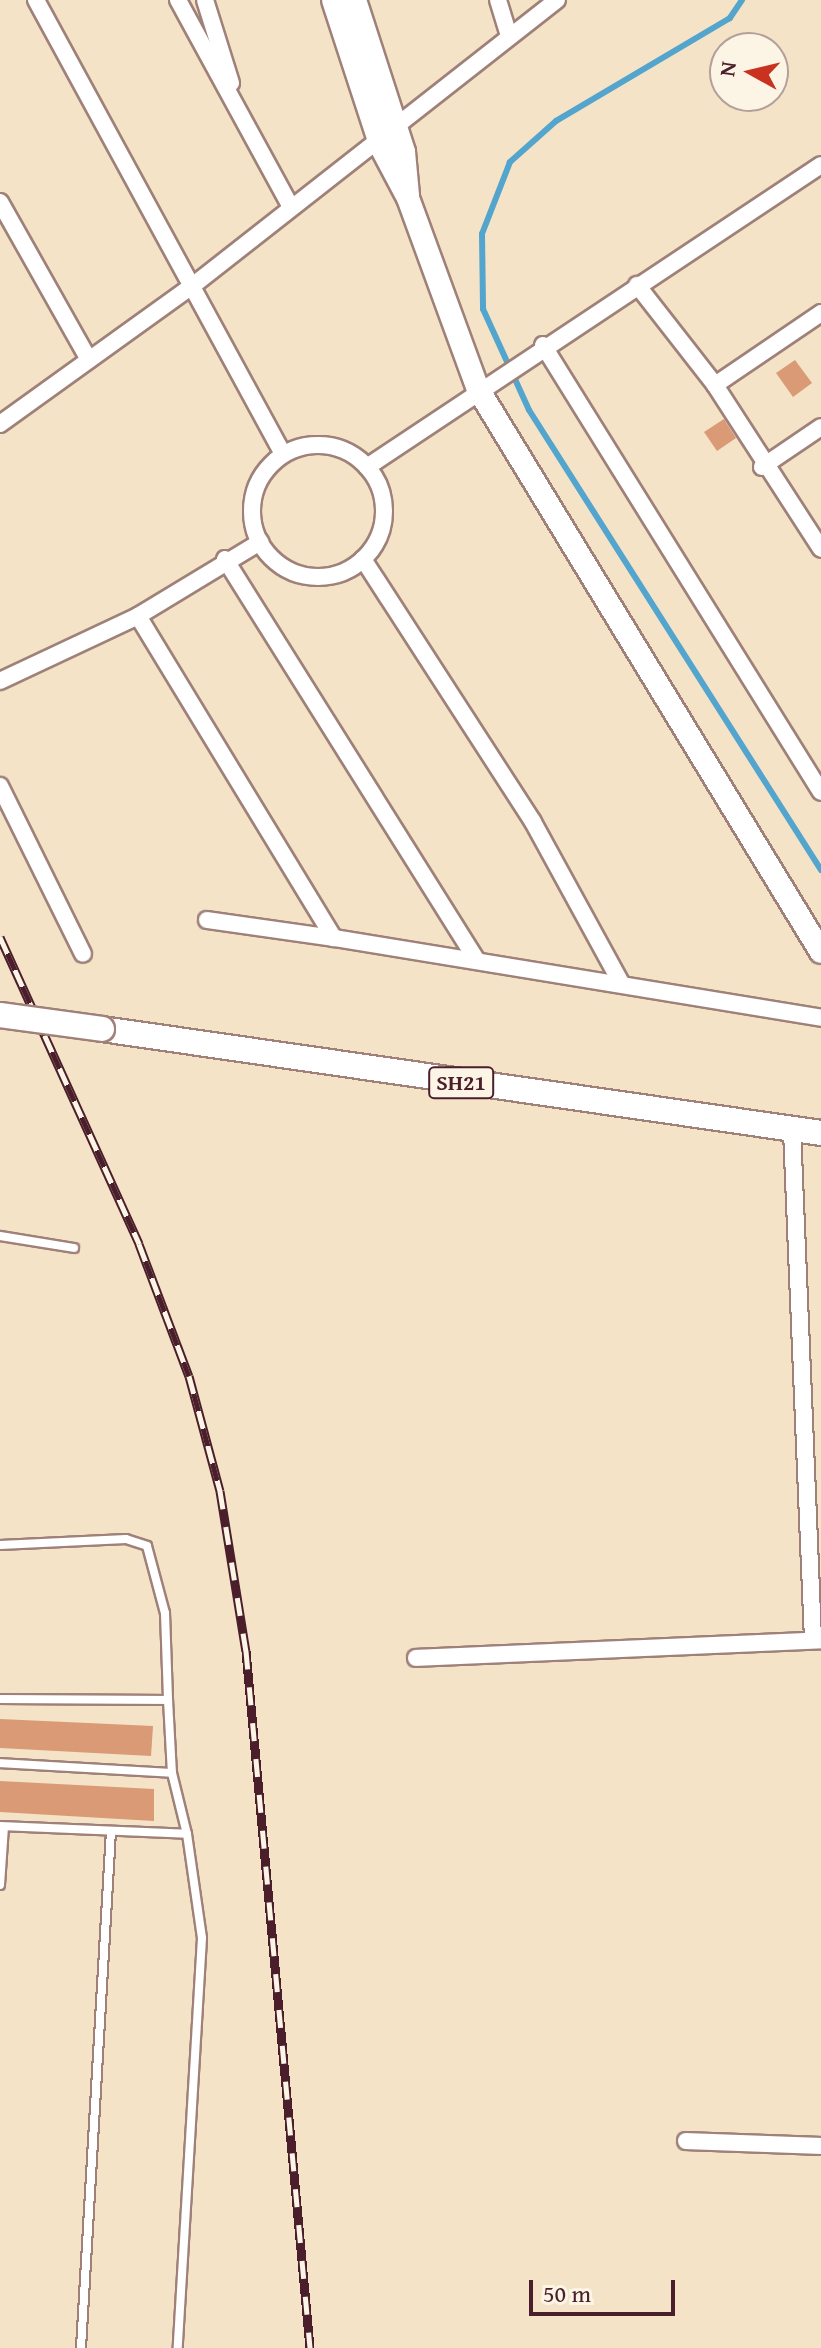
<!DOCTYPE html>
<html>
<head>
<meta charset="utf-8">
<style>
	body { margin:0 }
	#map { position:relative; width:821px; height:2348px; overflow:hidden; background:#f4e3c7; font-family:"Gentium Book Plus",serif }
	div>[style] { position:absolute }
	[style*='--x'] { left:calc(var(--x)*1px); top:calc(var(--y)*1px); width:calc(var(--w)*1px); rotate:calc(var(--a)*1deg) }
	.stream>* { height:6px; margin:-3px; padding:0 3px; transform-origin:3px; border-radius:3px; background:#54a5ce }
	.building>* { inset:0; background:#d99a75 }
	.roads { filter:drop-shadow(2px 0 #9f8179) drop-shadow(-2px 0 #9f8179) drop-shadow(0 2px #9f8179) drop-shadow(0 -2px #9f8179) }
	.lane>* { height:8px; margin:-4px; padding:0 4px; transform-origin:4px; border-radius:4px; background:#fff }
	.street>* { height:16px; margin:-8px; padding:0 8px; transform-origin:8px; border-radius:8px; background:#fff }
	.street>.ring { margin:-8px; padding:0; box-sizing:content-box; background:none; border:16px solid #fff; border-radius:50% }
	.secondary>* { height:22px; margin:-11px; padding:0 11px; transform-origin:11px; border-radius:11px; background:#fff }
	.primary>* { height:24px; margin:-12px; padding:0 12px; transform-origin:12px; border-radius:12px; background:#fff }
	.rail>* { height:9px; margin-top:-4.5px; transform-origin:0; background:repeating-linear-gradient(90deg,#fcf5e5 0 18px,#4a1f2b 0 36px); box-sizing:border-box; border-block:2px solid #4a1f2b }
	.bridges { filter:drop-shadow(2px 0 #9f8179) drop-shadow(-2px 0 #9f8179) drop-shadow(0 2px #9f8179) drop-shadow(0 -2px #9f8179) }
	.primary-bridge>* { height:24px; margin:-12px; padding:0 12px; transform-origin:12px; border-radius:12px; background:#fff }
	span { translate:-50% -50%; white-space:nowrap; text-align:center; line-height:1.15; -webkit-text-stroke:8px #fcf5e5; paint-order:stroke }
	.shield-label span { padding:2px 6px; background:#fcf5e5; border:2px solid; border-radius:6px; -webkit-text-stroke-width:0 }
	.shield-label { font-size:22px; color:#4a1f2b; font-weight:700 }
	.north { position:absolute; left:709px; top:32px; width:80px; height:80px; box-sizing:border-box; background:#fcf5e5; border:2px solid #b59f9b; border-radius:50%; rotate:278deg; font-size:22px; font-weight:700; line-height:32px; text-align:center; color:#4a1f2b }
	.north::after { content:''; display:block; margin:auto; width:28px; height:36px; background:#c8321e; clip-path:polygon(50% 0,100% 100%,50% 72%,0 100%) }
	.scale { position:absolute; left:529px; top:2280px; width:146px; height:36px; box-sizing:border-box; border:4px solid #4a1f2b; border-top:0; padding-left:10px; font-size:24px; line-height:28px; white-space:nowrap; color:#4a1f2b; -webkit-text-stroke:6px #fcf5e5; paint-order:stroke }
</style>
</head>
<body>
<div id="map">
	<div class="stream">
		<i style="--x:742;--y:0;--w:22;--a:124"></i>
		<i style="--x:730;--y:18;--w:202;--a:149.4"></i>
		<i style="--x:556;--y:121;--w:62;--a:138.3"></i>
		<i style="--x:510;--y:162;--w:77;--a:111.3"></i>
		<i style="--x:482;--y:234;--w:75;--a:89.2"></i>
		<i style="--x:483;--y:309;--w:111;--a:65.5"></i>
		<i style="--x:529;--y:410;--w:545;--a:57.59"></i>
	</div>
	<div class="building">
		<i style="clip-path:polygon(795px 360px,812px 383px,793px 397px,776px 373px)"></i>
		<i style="clip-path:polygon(724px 419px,736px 438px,717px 451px,704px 432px)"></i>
		<i style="clip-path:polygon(0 1719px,153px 1726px,151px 1756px,0 1748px)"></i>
		<i style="clip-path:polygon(0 1781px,154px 1789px,154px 1821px,0 1812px)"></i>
	</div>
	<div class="roads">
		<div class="lane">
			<i style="--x:0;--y:1236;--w:75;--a:9.2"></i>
			<i style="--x:0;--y:1545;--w:126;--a:-2.7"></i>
			<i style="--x:126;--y:1539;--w:22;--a:18"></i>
			<i style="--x:147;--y:1546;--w:69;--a:75"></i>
			<i style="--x:165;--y:1613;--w:87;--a:88"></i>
			<i style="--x:0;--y:1699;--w:168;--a:0.3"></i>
			<i style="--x:168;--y:1700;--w:73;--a:86.9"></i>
			<i style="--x:0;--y:1763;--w:172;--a:3.3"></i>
			<i style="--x:172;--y:1773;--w:63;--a:76.2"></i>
			<i style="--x:0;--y:1826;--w:187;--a:2.4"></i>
			<i style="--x:187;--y:1834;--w:105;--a:81.8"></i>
			<i style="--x:202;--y:1938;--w:411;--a:93.4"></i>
			<i style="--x:0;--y:1885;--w:58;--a:-86.1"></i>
			<i style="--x:81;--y:2348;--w:518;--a:-86.68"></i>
		</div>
		<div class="street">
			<i style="--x:36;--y:0;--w:517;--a:61.45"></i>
			<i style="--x:178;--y:0;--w:236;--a:61.4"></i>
			<i style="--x:205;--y:0;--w:87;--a:72.6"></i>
			<i style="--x:498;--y:0;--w:37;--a:73"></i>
			<i style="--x:0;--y:202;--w:181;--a:60.6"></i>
			<i style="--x:637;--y:285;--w:127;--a:52"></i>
			<i style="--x:715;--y:385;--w:195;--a:57.1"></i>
			<i style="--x:543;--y:345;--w:526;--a:58.12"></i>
			<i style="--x:715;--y:385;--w:128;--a:-34.2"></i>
			<i style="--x:0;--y:424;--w:235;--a:-35.7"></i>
			<i style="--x:191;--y:287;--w:465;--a:-38.1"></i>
			<i class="ring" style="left:252px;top:445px;width:116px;height:116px"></i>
			<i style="--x:367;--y:467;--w:545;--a:-33.63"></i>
			<i style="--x:762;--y:467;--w:71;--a:-34.1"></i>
			<i style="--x:225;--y:559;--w:474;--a:57.9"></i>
			<i style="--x:363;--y:559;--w:313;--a:57.1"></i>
			<i style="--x:533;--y:822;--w:183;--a:61.3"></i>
			<i style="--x:138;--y:616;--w:377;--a:58.7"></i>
			<i style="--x:334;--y:938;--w:494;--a:9.3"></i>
			<i style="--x:0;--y:681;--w:153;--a:-25.2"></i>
			<i style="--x:138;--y:616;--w:143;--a:-31.2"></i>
			<i style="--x:0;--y:786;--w:187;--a:63.7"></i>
			<i style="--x:207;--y:920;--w:128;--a:8.1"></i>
			<i style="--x:792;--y:1130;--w:510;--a:87.64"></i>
			<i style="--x:416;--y:1658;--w:405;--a:-2.5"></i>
			<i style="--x:686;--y:2141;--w:135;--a:2.1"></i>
		</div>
		<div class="secondary">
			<i style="--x:333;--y:0;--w:155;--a:71.9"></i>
			<i style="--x:381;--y:147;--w:58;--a:62.1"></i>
			<i style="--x:408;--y:198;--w:203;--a:69.9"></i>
			<i style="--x:478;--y:389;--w:659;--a:58.65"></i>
			<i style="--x:355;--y:0;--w:160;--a:72.1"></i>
			<i style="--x:404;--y:152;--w:43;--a:84.7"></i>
		</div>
		<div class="primary">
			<i style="--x:102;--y:1029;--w:726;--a:8.23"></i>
		</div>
	</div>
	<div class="rail">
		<i style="--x:0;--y:937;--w:337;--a:65.6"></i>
		<i style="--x:139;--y:1244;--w:141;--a:69.3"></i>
		<i style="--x:189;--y:1376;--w:119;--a:74.9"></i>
		<i style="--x:220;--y:1491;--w:162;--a:80.8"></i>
		<i style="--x:246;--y:1651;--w:700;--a:84.75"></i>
	</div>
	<div class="bridges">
		<div class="primary-bridge">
			<i style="--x:0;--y:1015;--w:103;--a:7.8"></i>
		</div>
	</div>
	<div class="shield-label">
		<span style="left:461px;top:1083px">SH21</span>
	</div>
	<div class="north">N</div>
	<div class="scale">50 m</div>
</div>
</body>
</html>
